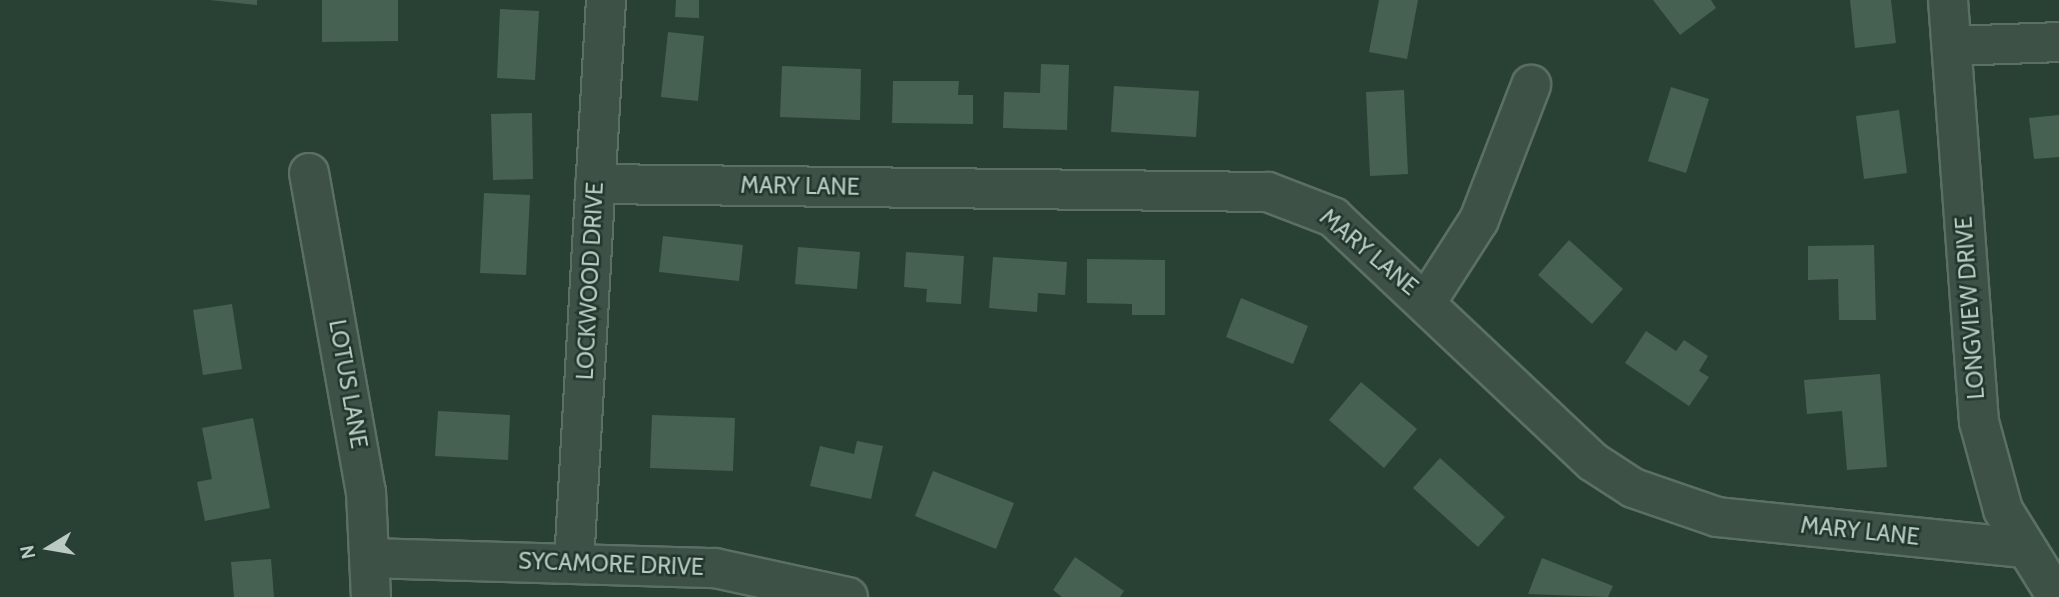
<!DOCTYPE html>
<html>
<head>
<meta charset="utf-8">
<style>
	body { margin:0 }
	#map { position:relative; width:2059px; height:597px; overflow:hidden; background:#294134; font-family:Cabin,sans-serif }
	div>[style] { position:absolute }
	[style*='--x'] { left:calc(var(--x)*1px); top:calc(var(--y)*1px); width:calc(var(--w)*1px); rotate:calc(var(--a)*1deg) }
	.building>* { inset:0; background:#466052 }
	.roads { filter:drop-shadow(2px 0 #5c6f65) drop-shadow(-2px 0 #5c6f65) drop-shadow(0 2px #5c6f65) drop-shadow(0 -2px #5c6f65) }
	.minor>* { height:38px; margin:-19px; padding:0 19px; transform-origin:19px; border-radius:19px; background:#3d5147 }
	span { translate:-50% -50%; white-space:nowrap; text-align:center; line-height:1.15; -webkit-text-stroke:5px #22372c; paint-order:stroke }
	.street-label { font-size:23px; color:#bbcbc3 }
	.north { position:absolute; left:14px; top:513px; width:70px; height:70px; -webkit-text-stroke:5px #22372c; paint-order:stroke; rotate:259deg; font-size:19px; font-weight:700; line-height:28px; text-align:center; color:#bbcbc3 }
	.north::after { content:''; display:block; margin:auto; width:24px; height:32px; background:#bbcbc3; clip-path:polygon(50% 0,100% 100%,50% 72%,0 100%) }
</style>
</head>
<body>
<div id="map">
	<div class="building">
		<i style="clip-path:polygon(210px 0,257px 0,257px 5px)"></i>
		<i style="clip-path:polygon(322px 0,398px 0,398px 41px,322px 42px)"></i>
		<i style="clip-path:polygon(676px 0,699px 0,699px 18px,675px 17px)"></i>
		<i style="clip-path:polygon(1379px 0,1418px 0,1407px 59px,1369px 52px)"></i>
		<i style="clip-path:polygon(1653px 0,1711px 0,1716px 8px,1680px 35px)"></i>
		<i style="clip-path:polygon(1850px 0,1891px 0,1896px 43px,1855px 48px)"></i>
		<i style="clip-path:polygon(500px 9px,539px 11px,535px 80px,497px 78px)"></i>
		<i style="clip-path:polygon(668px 32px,704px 36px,698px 101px,661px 97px)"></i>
		<i style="clip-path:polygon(1041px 64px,1069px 65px,1067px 130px,1003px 128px,1004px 92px,1040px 93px)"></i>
		<i style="clip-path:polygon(782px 66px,861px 69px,860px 120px,780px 117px)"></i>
		<i style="clip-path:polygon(893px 81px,959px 81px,958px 95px,973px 95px,973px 124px,892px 123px)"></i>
		<i style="clip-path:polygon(1114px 86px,1199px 91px,1196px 137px,1111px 132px)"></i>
		<i style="clip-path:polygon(1671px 87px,1709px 99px,1686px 173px,1648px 161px)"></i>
		<i style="clip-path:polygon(1404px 90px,1408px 174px,1370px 176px,1366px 92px)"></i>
		<i style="clip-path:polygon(1899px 110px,1907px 173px,1864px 179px,1856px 116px)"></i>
		<i style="clip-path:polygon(532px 113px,533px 179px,493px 180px,491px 114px)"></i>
		<i style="clip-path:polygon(2059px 115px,2059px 157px,2034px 159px,2029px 118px)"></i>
		<i style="clip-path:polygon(484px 193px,530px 195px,526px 275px,480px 273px)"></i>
		<i style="clip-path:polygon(663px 236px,743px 245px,739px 281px,659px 272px)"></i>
		<i style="clip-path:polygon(1569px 240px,1623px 289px,1592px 324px,1538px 275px)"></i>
		<i style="clip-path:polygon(1874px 245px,1876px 320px,1839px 320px,1838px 279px,1808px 280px,1808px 246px)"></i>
		<i style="clip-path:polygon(798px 247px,860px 252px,857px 289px,795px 284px)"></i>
		<i style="clip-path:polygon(906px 252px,964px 256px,961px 304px,926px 302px,927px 289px,904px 287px)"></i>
		<i style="clip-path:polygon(993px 257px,1067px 262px,1065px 295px,1038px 293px,1037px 312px,989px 308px)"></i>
		<i style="clip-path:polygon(1087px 259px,1165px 260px,1165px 315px,1132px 315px,1132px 304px,1087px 303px)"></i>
		<i style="clip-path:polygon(1241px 298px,1308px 326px,1293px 364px,1226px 337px)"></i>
		<i style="clip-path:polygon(232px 304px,242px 369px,203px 375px,193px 310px)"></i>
		<i style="clip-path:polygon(1646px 331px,1676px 351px,1684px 340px,1708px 356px,1699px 371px,1709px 377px,1689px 406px,1625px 363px)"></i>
		<i style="clip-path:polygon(1880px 374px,1887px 467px,1847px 470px,1842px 411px,1807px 414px,1804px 380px)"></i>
		<i style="clip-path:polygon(1361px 382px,1417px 429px,1384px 468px,1329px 420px)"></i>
		<i style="clip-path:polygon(438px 411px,510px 415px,508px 460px,435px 456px)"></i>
		<i style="clip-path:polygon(652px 415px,735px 418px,733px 471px,650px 468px)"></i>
		<i style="clip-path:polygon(253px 418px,270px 508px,205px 521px,197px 482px,212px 479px,202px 428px)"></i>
		<i style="clip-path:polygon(857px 441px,883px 446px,871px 499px,810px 486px,820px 446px,854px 454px)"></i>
		<i style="clip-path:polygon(1440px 458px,1505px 517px,1478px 547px,1413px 488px)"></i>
		<i style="clip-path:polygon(933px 471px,1014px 503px,996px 549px,915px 516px)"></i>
		<i style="clip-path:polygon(1075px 557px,1124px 591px,1120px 597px,1062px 597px,1053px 590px)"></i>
		<i style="clip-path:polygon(1542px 558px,1613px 586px,1608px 597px,1528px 594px)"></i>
		<i style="clip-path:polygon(271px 559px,274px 597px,234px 597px,231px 562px)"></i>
	</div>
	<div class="roads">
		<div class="minor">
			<i style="--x:1948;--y:0;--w:423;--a:85.8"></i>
			<i style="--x:1979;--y:422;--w:91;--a:74.7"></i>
			<i style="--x:2003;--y:510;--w:102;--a:58.2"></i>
			<i style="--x:1952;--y:46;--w:107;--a:-2.1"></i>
			<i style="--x:309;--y:173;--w:324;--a:79.9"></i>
			<i style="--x:366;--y:492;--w:105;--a:87.3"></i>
			<i style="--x:595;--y:184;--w:673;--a:0.68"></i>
			<i style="--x:1268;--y:192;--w:70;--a:21"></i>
			<i style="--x:1333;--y:217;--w:357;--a:43.3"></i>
			<i style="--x:1593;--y:462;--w:48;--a:33"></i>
			<i style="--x:1633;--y:488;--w:89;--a:19"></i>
			<i style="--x:1717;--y:517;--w:307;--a:5.8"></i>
			<i style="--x:1427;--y:301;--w:96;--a:-57.3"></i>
			<i style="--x:1479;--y:220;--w:145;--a:-68.9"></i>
			<i style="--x:370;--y:558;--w:345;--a:1.7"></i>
			<i style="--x:715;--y:568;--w:136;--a:12.3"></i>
			<i style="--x:574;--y:563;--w:564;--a:-86.75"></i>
		</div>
	</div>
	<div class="street-label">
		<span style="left:800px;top:186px;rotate:1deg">MARY LANE</span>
		<span style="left:1369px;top:252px;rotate:40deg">MARY LANE</span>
		<span style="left:590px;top:281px;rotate:-87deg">LOCKWOOD DRIVE</span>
		<span style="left:1970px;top:308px;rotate:-94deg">LONGVIEW DRIVE</span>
		<span style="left:348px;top:384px;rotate:80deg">LOTUS LANE</span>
		<span style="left:1860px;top:531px;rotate:6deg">MARY LANE</span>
		<span style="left:611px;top:564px;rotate:2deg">SYCAMORE DRIVE</span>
	</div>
	<div class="north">N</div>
</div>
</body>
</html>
